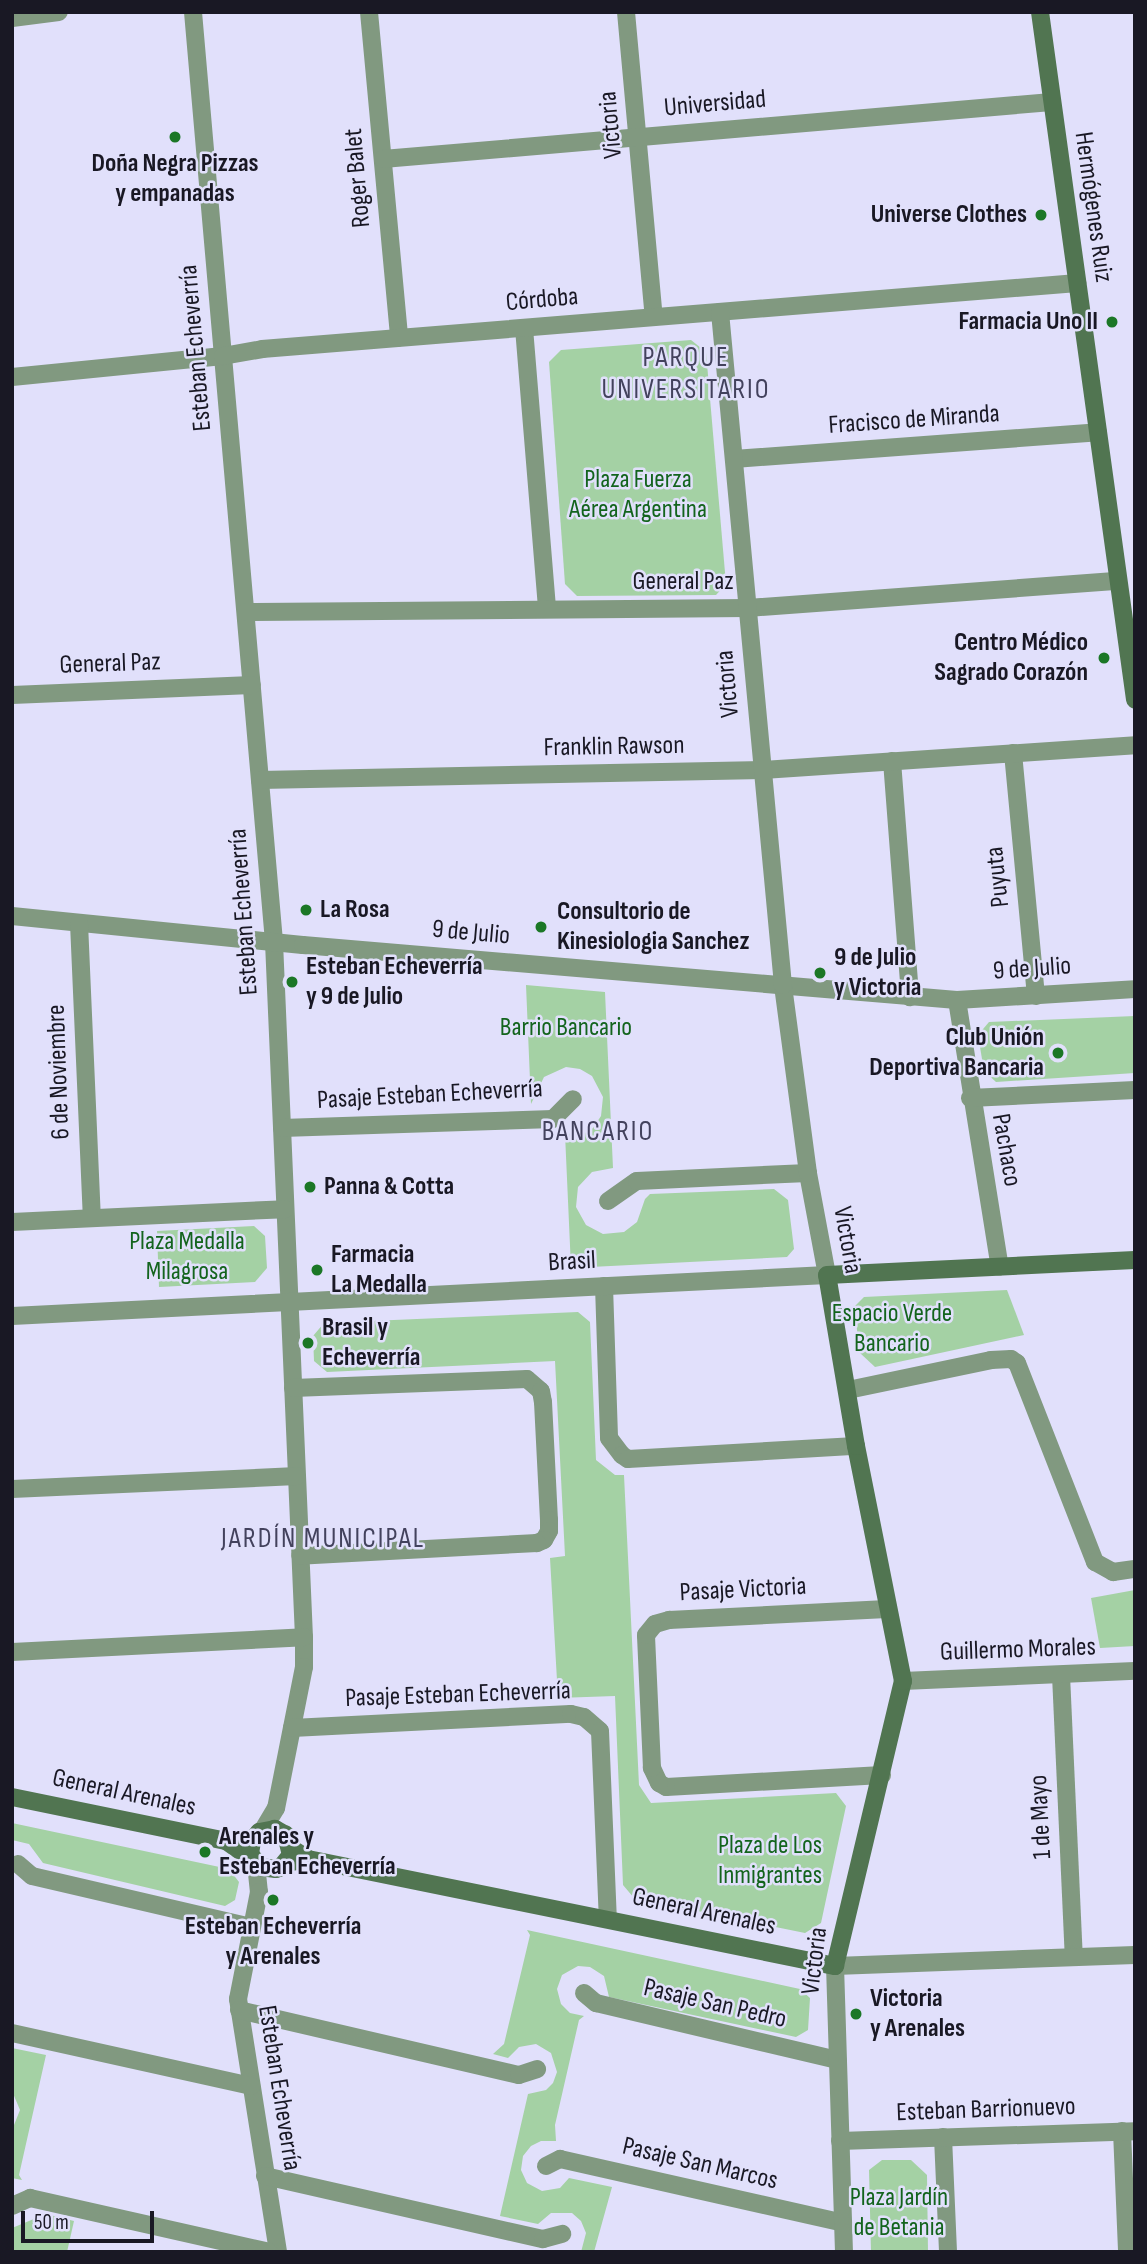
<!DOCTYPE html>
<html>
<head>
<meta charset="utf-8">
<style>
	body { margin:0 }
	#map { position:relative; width:1147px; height:2264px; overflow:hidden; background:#e1e0fb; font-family:"Sofia Sans Condensed",sans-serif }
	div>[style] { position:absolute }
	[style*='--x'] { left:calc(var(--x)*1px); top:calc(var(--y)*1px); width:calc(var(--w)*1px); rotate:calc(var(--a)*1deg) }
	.green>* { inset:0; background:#a4d1a4 }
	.street>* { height:18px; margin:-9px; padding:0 9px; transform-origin:9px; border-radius:9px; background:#819980 }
	.secondary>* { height:18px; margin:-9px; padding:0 9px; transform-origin:9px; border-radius:9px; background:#517551 }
	.dots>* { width:19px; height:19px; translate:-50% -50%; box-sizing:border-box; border:4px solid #e1e0fb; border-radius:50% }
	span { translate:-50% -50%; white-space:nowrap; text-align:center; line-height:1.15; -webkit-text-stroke:5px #e1e0fb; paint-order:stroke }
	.street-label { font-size:26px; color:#191824 }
	.poi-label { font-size:26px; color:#191824; font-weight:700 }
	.right { translate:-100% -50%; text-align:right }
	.left { translate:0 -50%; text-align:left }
	.park-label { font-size:26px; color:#13641d }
	.neighbourhood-label { font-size:28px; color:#43425d; letter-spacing:2px }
	.frame { position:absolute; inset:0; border:14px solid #191824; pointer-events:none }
	.scale { position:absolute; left:21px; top:2211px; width:133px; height:32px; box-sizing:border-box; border:4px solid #191824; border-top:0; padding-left:9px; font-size:21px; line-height:24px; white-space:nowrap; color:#191824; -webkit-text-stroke:5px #e1e0fb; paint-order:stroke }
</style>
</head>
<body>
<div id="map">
	<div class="green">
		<i style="clip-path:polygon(691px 340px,706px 352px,726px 584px,716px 595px,577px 596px,565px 584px,549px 362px,561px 350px)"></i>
		<i style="clip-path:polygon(526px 985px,605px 992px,613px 1168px,592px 1172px,578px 1187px,576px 1207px,586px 1225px,603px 1234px,624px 1232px,637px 1222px,645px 1199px,650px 1194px,774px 1189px,788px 1200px,794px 1249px,787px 1257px,571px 1268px,565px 1134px,585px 1133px,593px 1128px,601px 1116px,603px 1097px,592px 1076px,580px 1069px,566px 1067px,544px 1077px,531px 1104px)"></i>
		<i style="clip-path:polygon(1135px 1016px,1135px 1073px,996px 1082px,984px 1071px,978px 1035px,989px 1022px)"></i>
		<i style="clip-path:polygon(254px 1226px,265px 1236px,267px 1268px,255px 1282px,159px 1287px,157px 1231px)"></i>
		<i style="clip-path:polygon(1007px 1290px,1024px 1335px,875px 1367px,860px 1353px,854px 1307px,864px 1297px)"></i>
		<i style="clip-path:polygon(578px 1312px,590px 1322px,596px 1460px,615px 1475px,624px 1475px,639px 1785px,651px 1803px,836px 1793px,846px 1806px,821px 1923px,805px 1933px,634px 1898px,623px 1885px,615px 1696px,558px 1698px,550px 1558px,565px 1556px,555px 1361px,327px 1372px,314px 1361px,313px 1336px,324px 1323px)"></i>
		<i style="clip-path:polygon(1135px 1590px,1135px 1646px,1100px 1648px,1091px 1598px)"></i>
		<i style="clip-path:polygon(12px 1823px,229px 1869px,239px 1882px,235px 1900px,225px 1906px,43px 1863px,29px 1844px,12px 1840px)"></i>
		<i style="clip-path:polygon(527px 1930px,800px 1989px,810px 1998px,808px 2030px,796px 2037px,609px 1997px,604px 1976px,590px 1967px,578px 1966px,562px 1975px,557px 1989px,561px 2004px,570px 2013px,584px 2016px,579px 2020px,555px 2125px,556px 2141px,541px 2141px,531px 2146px,523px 2156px,521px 2170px,527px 2183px,542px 2191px,560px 2188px,569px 2178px,612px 2187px,594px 2252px,581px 2252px,586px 2233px,581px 2221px,572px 2213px,551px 2213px,538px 2224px,500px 2216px,528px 2094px,546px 2090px,553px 2083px,557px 2072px,551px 2053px,536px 2044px,519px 2047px,508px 2058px,493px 2054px,504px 2044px,530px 1935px)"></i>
		<i style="clip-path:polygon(12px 2048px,46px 2055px,19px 2175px,22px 2180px,12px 2178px,12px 2130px,20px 2110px,12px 2091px)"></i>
		<i style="clip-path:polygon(882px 2160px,911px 2160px,927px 2175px,928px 2252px,871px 2252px,869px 2170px)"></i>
		<i style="clip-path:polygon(46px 2214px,74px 2221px,67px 2252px,12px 2252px,12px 2228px)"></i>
	</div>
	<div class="street">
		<i style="--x:193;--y:12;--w:934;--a:85.02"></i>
		<i style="--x:274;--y:942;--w:696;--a:87.53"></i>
		<i style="--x:304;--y:1637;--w:30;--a:90"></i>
		<i style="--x:304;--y:1667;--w:144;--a:101.2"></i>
		<i style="--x:276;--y:1808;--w:26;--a:121"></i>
		<i style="--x:369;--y:12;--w:327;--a:84.7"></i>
		<i style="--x:626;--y:12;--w:306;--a:84.8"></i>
		<i style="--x:12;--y:18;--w:47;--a:-7.3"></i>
		<i style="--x:383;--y:159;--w:671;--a:-4.87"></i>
		<i style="--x:524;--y:328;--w:282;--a:85.3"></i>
		<i style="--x:12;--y:377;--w:212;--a:-5.7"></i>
		<i style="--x:223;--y:356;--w:40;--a:-10"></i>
		<i style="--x:262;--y:349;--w:818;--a:-4.63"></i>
		<i style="--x:734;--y:459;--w:365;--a:-4.2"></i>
		<i style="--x:246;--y:612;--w:502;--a:-0.46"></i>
		<i style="--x:748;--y:608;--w:371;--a:-4.2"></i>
		<i style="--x:12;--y:695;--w:240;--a:-2.4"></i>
		<i style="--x:1013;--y:753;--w:244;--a:84.6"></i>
		<i style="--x:892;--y:761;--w:237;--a:85.6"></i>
		<i style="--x:260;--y:780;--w:503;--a:-1.14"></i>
		<i style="--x:763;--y:770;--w:373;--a:-3.8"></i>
		<i style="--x:12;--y:916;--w:292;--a:5.7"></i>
		<i style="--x:303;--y:945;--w:656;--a:4.81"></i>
		<i style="--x:957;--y:1000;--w:178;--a:-3.5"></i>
		<i style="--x:79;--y:923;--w:295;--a:87.5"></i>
		<i style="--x:957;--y:1000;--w:270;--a:80.9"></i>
		<i style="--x:970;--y:1098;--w:165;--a:-2.8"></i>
		<i style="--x:282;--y:1128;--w:271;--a:-1.9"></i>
		<i style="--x:553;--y:1119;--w:28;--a:-45"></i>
		<i style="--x:608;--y:1201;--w:35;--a:-35"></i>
		<i style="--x:637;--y:1181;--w:171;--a:-2.7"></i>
		<i style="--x:12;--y:1222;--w:273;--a:-2.7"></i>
		<i style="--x:604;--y:1286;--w:152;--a:88.1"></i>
		<i style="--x:609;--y:1438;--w:21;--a:53"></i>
		<i style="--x:622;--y:1455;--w:7;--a:34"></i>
		<i style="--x:628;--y:1459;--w:228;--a:-3.3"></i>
		<i style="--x:12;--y:1316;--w:816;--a:-2.88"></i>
		<i style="--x:827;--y:1275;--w:104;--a:-100.6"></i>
		<i style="--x:808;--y:1173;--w:190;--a:-97.6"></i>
		<i style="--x:783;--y:985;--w:676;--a:-95.35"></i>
		<i style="--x:293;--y:1388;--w:234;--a:-2.2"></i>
		<i style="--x:527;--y:1379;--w:18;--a:41"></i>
		<i style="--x:541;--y:1391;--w:11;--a:80"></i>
		<i style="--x:543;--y:1402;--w:118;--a:87.1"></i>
		<i style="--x:549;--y:1520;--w:11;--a:90"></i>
		<i style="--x:549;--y:1531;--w:10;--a:119"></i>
		<i style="--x:544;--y:1540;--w:8;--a:157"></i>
		<i style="--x:537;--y:1543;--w:237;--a:176.9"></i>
		<i style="--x:848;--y:1390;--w:146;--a:-11.8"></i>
		<i style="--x:991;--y:1360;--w:20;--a:-3"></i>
		<i style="--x:1011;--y:1359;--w:7;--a:34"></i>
		<i style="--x:1017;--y:1363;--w:214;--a:68.6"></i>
		<i style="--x:1095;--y:1562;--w:21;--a:29"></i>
		<i style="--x:1113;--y:1572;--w:22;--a:-8"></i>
		<i style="--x:12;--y:1489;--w:285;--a:-2.6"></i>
		<i style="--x:12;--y:1652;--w:292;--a:-2.9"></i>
		<i style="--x:1061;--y:1675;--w:282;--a:87.4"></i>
		<i style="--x:903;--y:1681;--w:232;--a:-2.5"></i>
		<i style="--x:292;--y:1728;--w:279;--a:-2.9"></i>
		<i style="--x:571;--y:1714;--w:13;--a:13"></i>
		<i style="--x:584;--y:1717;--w:21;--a:41"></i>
		<i style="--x:600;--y:1731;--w:188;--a:87.6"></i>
		<i style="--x:882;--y:1775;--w:216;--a:176.8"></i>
		<i style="--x:666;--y:1787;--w:8;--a:-150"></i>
		<i style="--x:659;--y:1783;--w:17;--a:-115"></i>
		<i style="--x:652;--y:1768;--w:133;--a:-92.6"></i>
		<i style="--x:646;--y:1635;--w:14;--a:-51"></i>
		<i style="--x:655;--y:1624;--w:15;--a:-16"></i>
		<i style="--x:669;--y:1620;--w:218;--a:-2.9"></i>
		<i style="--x:18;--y:1864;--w:18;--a:41"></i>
		<i style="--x:32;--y:1876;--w:225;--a:13.1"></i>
		<i style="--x:256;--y:1864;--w:28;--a:84"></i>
		<i style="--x:259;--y:1892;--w:109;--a:101.1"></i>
		<i style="--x:238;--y:1999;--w:256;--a:81"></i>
		<i style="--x:584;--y:1993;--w:16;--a:40"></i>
		<i style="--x:596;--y:2003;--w:248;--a:13.3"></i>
		<i style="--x:239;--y:2010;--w:287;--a:13.1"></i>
		<i style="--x:519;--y:2075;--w:19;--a:-18"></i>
		<i style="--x:12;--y:2033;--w:245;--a:12.5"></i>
		<i style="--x:1122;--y:2131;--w:121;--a:87.6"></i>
		<i style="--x:943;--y:2137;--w:115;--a:87.5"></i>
		<i style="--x:840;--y:2141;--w:295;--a:-1.9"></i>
		<i style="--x:546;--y:2166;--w:16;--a:-27"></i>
		<i style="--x:560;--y:2159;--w:290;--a:12.7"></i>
		<i style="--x:265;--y:2176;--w:285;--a:12.8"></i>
		<i style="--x:543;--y:2239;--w:20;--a:-15"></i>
		<i style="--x:12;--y:2206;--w:20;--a:-24"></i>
		<i style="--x:30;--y:2198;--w:245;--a:12.7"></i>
		<i style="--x:844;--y:2252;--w:286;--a:-91.8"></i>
		<i style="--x:835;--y:1966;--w:300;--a:-2.1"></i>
	</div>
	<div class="secondary">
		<i style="--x:1040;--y:12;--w:694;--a:82.13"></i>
		<i style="--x:12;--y:1797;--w:218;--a:11.6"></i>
		<i style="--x:226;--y:1841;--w:33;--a:35"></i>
		<i style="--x:291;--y:1848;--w:20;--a:33"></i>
		<i style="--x:308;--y:1859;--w:538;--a:11.48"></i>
		<i style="--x:835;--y:1966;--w:293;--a:-76.6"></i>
		<i style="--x:903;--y:1681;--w:240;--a:-101.3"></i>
		<i style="--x:856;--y:1446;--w:173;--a:-99.6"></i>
		<i style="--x:827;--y:1275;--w:308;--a:-2.8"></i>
		<i style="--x:282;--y:1866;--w:14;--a:-51"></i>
		<i style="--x:291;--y:1855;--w:21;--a:-104"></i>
		<i style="--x:286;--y:1835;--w:13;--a:-151"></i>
		<i style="--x:275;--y:1829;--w:16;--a:169"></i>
		<i style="--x:259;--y:1832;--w:11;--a:128"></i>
		<i style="--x:252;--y:1841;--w:13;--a:99"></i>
		<i style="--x:250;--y:1854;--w:16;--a:52"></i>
		<i style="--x:260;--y:1867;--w:16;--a:7"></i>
		<i style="--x:276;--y:1869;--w:3;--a:-18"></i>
		<i style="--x:279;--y:1868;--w:4;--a:-34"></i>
		<i style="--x:282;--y:1866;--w:6;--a:-31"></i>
		<i style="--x:287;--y:1863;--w:21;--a:-11"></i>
	</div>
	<div class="dots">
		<i style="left:175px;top:137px;background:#1b7726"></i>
		<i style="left:1041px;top:215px;background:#1b7726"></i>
		<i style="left:1112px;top:322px;background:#1b7726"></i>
		<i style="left:1104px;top:658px;background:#1b7726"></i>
		<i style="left:306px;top:910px;background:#1b7726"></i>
		<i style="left:541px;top:927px;background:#1b7726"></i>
		<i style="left:820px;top:973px;background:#1b7726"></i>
		<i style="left:292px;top:982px;background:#1b7726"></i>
		<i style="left:1058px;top:1053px;background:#1b7726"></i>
		<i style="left:310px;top:1187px;background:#1b7726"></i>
		<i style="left:317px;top:1270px;background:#1b7726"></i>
		<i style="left:308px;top:1343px;background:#1b7726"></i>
		<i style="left:205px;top:1852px;background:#1b7726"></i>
		<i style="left:273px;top:1900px;background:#1b7726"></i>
		<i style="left:856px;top:2014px;background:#1b7726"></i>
	</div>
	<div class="street-label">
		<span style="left:715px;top:104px;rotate:-5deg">Universidad</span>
		<span style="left:611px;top:125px;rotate:-95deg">Victoria</span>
		<span style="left:358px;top:178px;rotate:-95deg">Roger Balet</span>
		<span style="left:1093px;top:207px;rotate:82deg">Hermógenes Ruiz</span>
		<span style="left:542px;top:300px;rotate:-5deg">Córdoba</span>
		<span style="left:196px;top:348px;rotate:-95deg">Esteban Echeverría</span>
		<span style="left:914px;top:420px;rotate:-4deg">Fracisco de Miranda</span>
		<span style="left:683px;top:582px">General Paz</span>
		<span style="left:110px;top:664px;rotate:-2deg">General Paz</span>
		<span style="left:728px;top:684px;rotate:-95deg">Victoria</span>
		<span style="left:614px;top:747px;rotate:-1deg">Franklin Rawson</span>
		<span style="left:998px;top:877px;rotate:-96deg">Puyuta</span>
		<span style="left:244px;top:912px;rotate:-94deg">Esteban Echeverría</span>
		<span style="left:471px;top:933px;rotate:5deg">9 de Julio</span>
		<span style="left:1032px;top:969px;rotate:-4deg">9 de Julio</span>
		<span style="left:59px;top:1072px;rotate:-92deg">6 de Noviembre</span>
		<span style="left:430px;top:1095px;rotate:-3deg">Pasaje Esteban Echeverría</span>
		<span style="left:1006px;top:1150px;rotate:80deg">Pachaco</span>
		<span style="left:847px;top:1240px;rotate:80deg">Victoria</span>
		<span style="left:572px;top:1262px;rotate:-3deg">Brasil</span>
		<span style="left:743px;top:1590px;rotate:-3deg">Pasaje Victoria</span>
		<span style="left:1018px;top:1650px;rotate:-2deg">Guillermo Morales</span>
		<span style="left:458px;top:1695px;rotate:-2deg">Pasaje Esteban Echeverría</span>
		<span style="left:124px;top:1793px;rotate:12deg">General Arenales</span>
		<span style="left:1041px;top:1817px;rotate:-93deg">1 de Mayo</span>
		<span style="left:704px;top:1912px;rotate:12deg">General Arenales</span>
		<span style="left:815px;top:1961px;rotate:-83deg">Victoria</span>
		<span style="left:715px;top:2004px;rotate:13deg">Pasaje San Pedro</span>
		<span style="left:279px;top:2088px;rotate:81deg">Esteban Echeverría</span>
		<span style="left:986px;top:2110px;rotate:-2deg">Esteban Barrionuevo</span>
		<span style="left:700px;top:2164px;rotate:13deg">Pasaje San Marcos</span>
	</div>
	<div class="poi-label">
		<span style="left:175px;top:179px">Doña Negra Pizzas<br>y empanadas</span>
		<span class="right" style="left:1027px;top:215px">Universe Clothes</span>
		<span class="right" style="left:1098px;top:322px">Farmacia Uno II</span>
		<span class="right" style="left:1088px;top:658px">Centro Médico<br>Sagrado Corazón</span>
		<span class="left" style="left:320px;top:910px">La Rosa</span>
		<span class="left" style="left:557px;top:927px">Consultorio de<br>Kinesiologia Sanchez</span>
		<span class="left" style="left:834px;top:973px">9 de Julio<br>y Victoria</span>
		<span class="left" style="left:306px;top:982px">Esteban Echeverría<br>y 9 de Julio</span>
		<span class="right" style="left:1044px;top:1053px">Club Unión<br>Deportiva Bancaria</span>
		<span class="left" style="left:324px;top:1187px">Panna &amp; Cotta</span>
		<span class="left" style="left:331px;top:1270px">Farmacia<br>La Medalla</span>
		<span class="left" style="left:322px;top:1343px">Brasil y<br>Echeverría</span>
		<span class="left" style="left:219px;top:1852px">Arenales y<br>Esteban Echeverría</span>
		<span style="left:273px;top:1942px">Esteban Echeverría<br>y Arenales</span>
		<span class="left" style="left:870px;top:2014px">Victoria<br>y Arenales</span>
	</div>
	<div class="park-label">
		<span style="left:638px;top:495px">Plaza Fuerza<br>Aérea Argentina</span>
		<span style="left:566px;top:1028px">Barrio Bancario</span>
		<span style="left:187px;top:1257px">Plaza Medalla<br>Milagrosa</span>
		<span style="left:892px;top:1329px">Espacio Verde<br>Bancario</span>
		<span style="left:770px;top:1861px">Plaza de Los<br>Inmigrantes</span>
		<span style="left:899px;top:2213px">Plaza Jardín<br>de Betania</span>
	</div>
	<div class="neighbourhood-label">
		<span style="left:686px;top:374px">PARQUE<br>UNIVERSITARIO</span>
		<span style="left:598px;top:1132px">BANCARIO</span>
		<span style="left:323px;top:1539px">JARDÍN MUNICIPAL</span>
	</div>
	<div class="frame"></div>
	<div class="scale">50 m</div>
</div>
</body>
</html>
